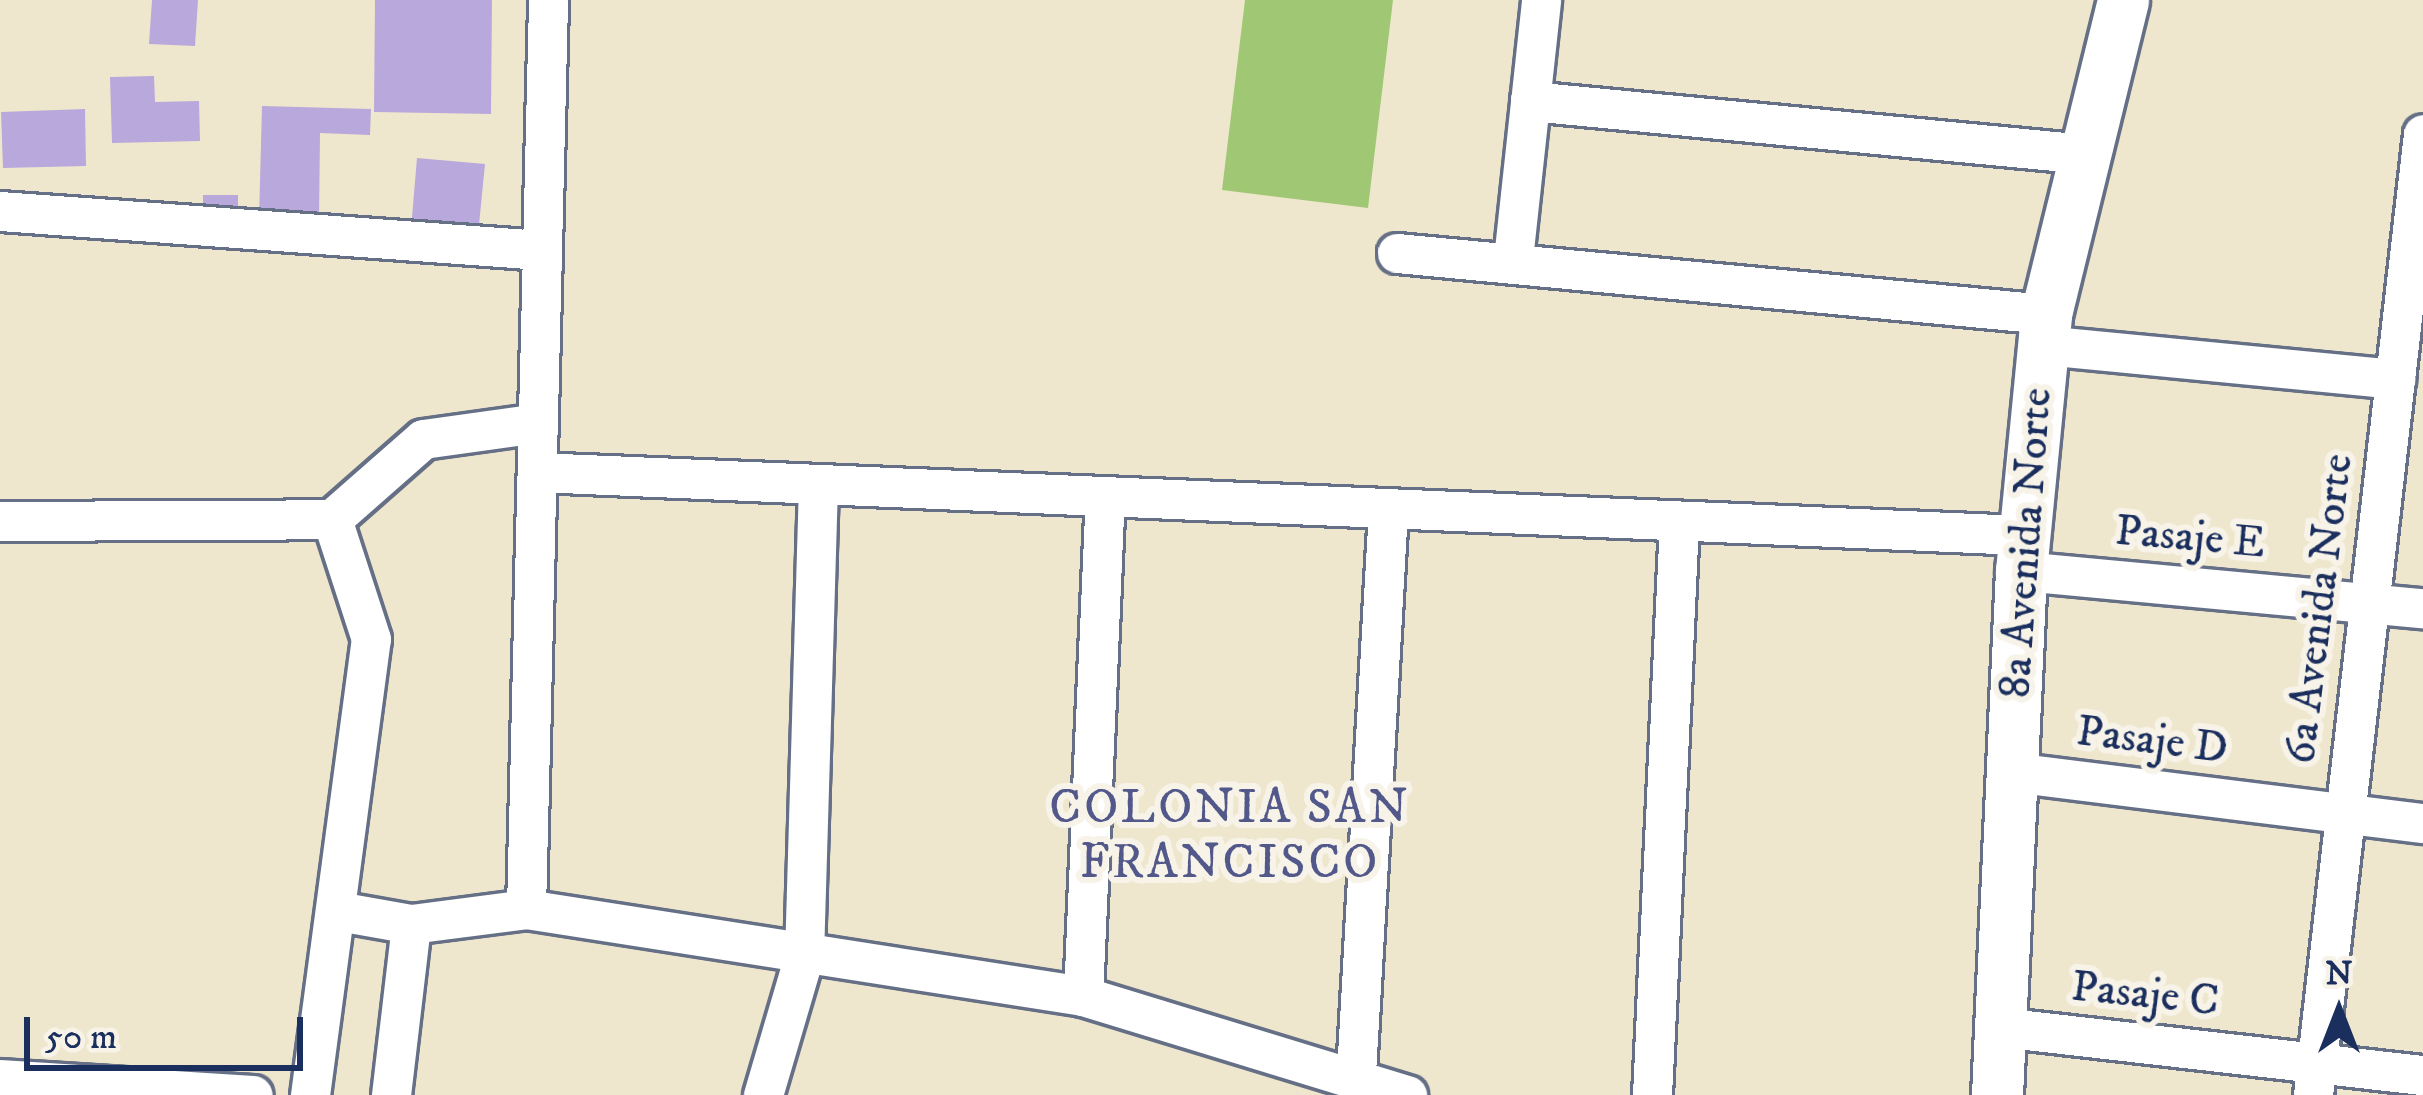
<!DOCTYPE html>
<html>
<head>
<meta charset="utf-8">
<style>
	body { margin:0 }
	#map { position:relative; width:2423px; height:1095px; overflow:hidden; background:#efe7cd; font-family:"IM FELL DW Pica",serif }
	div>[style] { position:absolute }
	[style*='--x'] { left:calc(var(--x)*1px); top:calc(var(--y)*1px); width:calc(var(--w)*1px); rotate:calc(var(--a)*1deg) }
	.green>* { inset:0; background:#a0c874 }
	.building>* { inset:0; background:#b9a8db }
	.roads { filter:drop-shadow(3px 0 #656f85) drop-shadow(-3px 0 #656f85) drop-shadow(0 3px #656f85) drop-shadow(0 -3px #656f85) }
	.minor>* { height:39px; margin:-19.5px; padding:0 19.5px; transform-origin:19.5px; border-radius:19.5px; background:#fff }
	.tertiary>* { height:51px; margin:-25.5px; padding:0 25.5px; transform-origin:25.5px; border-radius:25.5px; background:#fff }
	span { translate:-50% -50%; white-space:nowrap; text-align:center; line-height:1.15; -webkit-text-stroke:12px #f7f3e8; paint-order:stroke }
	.street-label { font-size:45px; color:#1b2f5e }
	.neighbourhood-label { font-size:48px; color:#52598a; letter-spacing:3px }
	.north { position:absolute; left:2279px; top:951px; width:120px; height:120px; -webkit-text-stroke:9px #f7f3e8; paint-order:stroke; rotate:0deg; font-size:33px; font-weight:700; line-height:48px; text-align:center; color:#1b2f5e }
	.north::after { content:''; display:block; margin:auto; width:42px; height:54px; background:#1b2f5e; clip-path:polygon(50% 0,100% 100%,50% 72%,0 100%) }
	.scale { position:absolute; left:24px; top:1017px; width:279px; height:54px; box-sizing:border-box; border:6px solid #1b2f5e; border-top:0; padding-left:15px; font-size:36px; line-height:42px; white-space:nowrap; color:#1b2f5e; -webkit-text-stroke:9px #f7f3e8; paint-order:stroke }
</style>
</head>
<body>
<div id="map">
	<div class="green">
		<i style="clip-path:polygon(1245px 0,1393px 0,1368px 208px,1222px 190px)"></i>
	</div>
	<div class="building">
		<i style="clip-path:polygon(152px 0,198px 0,195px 46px,149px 44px)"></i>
		<i style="clip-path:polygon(375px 0,492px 0,491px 114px,374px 112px)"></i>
		<i style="clip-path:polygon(154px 76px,155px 102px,199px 101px,200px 141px,112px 143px,110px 77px)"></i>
		<i style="clip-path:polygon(262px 106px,371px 109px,370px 135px,320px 133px,319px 221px,259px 219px)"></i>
		<i style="clip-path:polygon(85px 109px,86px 166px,3px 168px,1px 112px)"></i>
		<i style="clip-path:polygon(417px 158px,485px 164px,478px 235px,411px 229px)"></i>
		<i style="clip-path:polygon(203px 195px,238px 195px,238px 209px,203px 208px)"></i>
	</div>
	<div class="roads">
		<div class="minor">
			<i style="--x:1530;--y:101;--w:558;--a:5.45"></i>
			<i style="--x:0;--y:211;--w:543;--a:4.12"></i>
			<i style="--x:1397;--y:253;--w:652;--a:5.37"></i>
			<i style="--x:1513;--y:259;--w:261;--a:-83.8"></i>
			<i style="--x:2043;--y:345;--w:354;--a:5.5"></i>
			<i style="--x:537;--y:472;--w:1488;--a:2.43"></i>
			<i style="--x:0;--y:521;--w:332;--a:-0.3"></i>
			<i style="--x:332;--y:519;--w:121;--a:-41.3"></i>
			<i style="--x:423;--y:439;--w:116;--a:-7.9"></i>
			<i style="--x:2021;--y:571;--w:404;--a:5.3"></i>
			<i style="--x:2012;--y:772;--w:414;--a:7.1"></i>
			<i style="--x:526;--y:909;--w:909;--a:-88.61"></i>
			<i style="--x:338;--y:911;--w:74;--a:10.1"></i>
			<i style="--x:1083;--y:996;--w:497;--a:-87.5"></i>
			<i style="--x:2000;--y:1027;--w:426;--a:6.5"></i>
			<i style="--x:1356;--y:1073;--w:564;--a:-86.75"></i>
			<i style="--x:0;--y:1079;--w:253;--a:3.6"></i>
			<i style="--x:310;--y:1095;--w:460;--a:-82.4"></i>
			<i style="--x:371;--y:639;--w:126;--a:-108"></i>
			<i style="--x:391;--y:1095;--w:172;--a:-83.3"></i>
			<i style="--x:411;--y:924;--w:116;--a:-7.4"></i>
			<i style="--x:526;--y:909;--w:564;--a:8.88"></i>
			<i style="--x:1083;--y:996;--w:339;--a:17"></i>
			<i style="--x:763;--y:1095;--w:145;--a:-73.6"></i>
			<i style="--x:804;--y:956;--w:469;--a:-88.3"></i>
			<i style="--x:1652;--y:1095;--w:574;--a:-87.3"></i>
			<i style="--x:2313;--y:1095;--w:967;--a:-83.47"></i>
		</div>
		<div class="tertiary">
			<i style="--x:1997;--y:1095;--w:525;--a:-87.38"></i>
			<i style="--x:2021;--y:571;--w:258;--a:-84.4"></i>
			<i style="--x:2046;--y:314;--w:323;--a:-76.2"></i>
		</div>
	</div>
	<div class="street-label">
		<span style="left:2190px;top:538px;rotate:5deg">Pasaje E</span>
		<span style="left:2027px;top:543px;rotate:-86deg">8a Avenida Norte</span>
		<span style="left:2320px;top:609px;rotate:-83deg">6a Avenida Norte</span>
		<span style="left:2152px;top:741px;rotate:7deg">Pasaje D</span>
		<span style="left:2145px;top:995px;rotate:6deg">Pasaje C</span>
	</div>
	<div class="neighbourhood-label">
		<span style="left:1230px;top:836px">COLONIA SAN<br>FRANCISCO</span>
	</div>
	<div class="north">N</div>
	<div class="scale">50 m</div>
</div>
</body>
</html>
